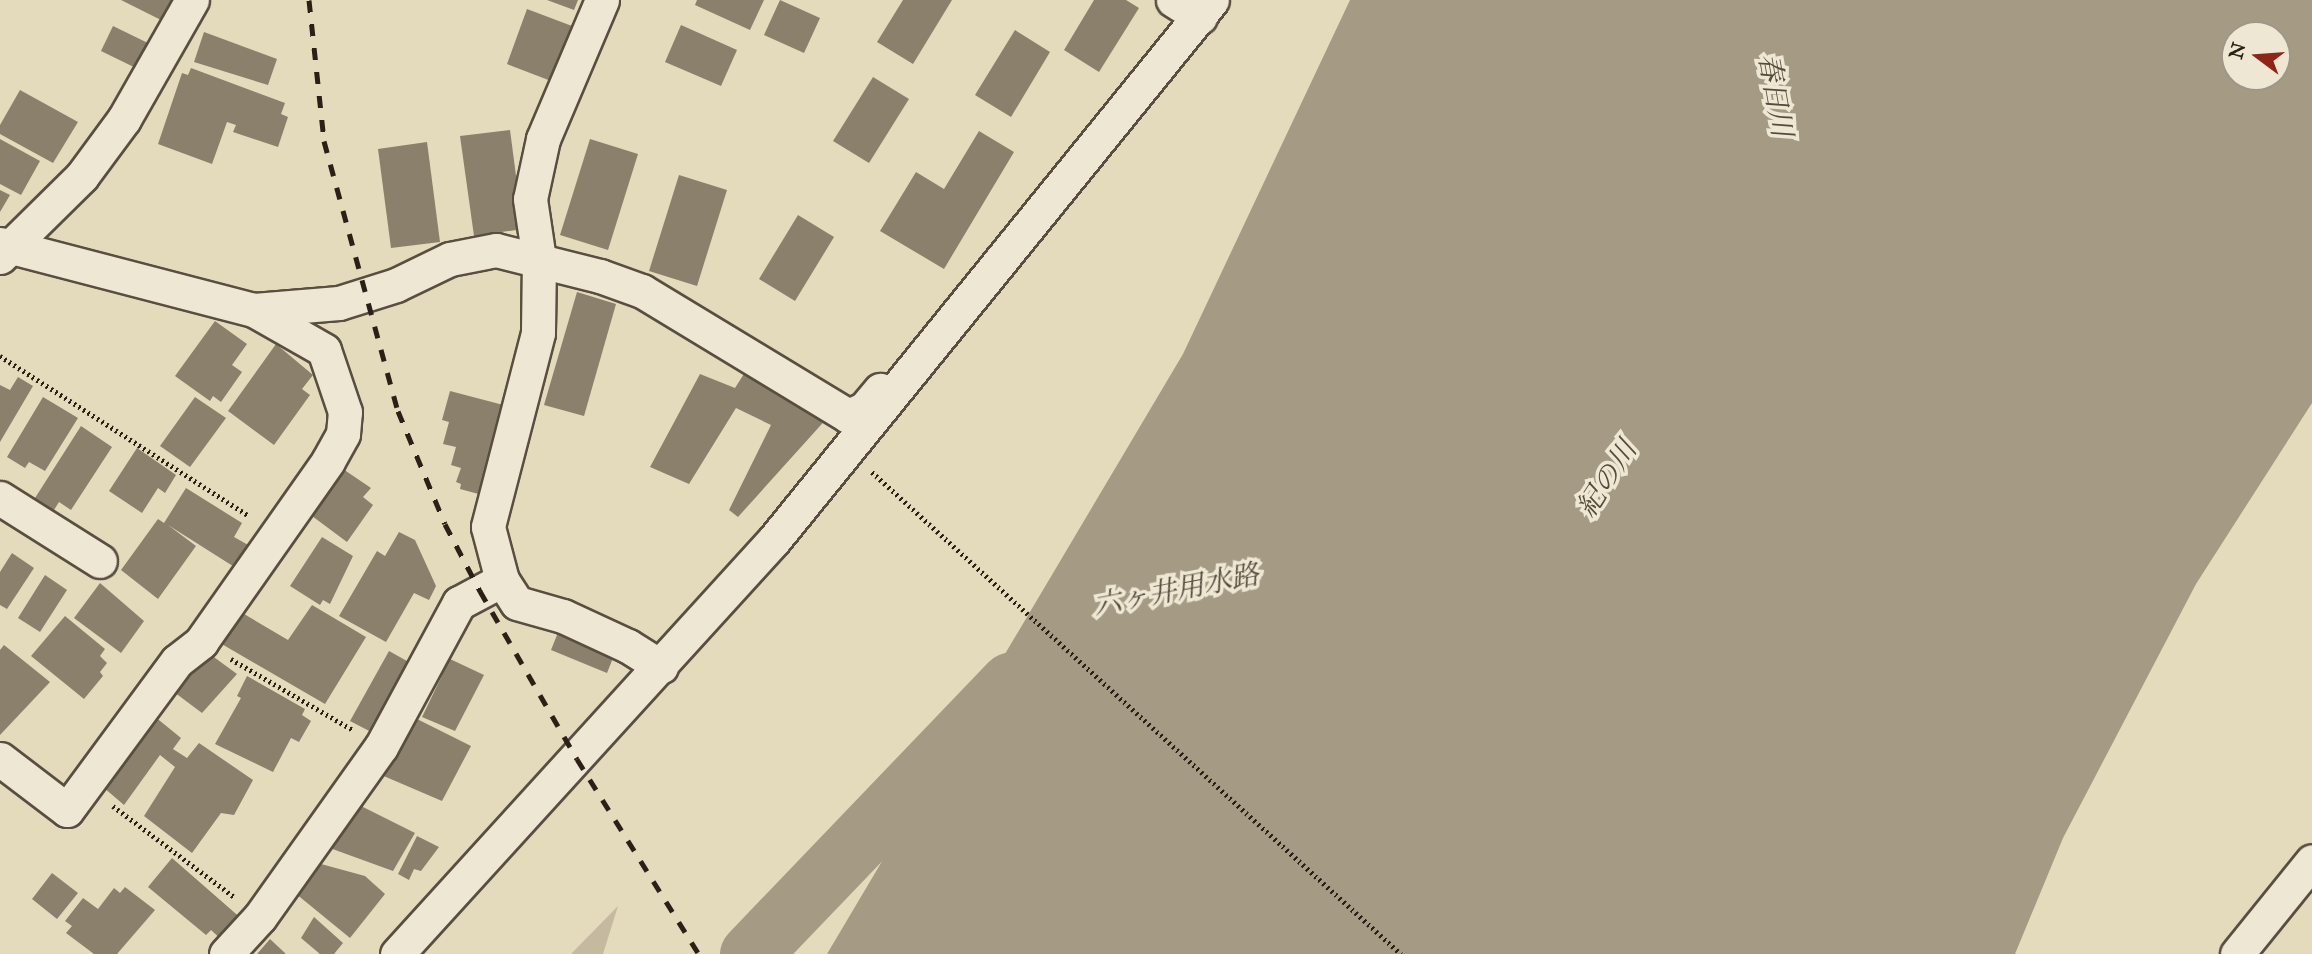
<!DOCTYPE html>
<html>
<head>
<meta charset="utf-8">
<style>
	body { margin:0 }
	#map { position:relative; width:2312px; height:954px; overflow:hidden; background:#e4dabc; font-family:"IM FELL Great Primer","Noto Serif JP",serif }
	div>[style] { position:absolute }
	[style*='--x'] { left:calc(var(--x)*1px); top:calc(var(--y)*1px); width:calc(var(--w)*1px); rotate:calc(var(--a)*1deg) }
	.green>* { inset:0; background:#c5baa0 }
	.water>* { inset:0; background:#a59a84 }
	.river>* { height:61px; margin:-30.5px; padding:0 30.5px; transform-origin:30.5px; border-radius:30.5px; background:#a59a84 }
	.building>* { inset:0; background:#8b806c }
	.path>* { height:4.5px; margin-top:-2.25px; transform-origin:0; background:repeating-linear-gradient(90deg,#2b1f16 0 2px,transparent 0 5.5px) }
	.roads { filter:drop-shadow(2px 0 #594e40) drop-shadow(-2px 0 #594e40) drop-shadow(0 2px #594e40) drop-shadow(0 -2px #594e40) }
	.street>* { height:33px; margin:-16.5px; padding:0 16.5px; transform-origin:16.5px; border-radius:16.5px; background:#ede7d3 }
	.rail>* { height:5px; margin-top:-2.5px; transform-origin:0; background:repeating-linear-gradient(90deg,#2b1f16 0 12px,transparent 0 24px) }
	span { translate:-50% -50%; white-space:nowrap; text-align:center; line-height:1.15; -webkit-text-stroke:7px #ede7d3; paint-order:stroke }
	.water-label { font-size:28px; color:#564a3c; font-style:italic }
	.north { position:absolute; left:2221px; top:21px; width:70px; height:70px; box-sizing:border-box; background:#ede7d3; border:2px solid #9f9787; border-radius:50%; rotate:286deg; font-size:19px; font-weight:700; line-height:28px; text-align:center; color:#2b1f16 }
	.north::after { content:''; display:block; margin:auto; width:24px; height:32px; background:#8f2418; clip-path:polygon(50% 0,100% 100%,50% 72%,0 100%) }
</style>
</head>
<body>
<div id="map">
	<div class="green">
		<i style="clip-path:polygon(618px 906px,603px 954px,571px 954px)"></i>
	</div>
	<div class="water">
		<i style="clip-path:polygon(evenodd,1350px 0,2312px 0,2312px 403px,2196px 584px,2063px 838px,2015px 954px,827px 954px,1183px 354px,1350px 0,2235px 35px,2277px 35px,2277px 77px,2235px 77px,2235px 35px)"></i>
	</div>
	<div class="river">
		<i style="--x:750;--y:954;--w:376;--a:-46.2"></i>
	</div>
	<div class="building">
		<i style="clip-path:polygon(121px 0,176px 0,165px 22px)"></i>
		<i style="clip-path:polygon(547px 0,578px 0,574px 10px)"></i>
		<i style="clip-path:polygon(697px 0,764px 0,750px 30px,695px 5px)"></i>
		<i style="clip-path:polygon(780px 0,820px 18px,804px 53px,764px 35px)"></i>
		<i style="clip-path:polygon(903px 0,952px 0,913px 64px,877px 42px)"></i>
		<i style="clip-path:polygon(1094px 0,1126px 0,1139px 8px,1099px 72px,1064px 50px)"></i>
		<i style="clip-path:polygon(527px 9px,572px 26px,551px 81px,507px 64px)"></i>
		<i style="clip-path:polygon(681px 25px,737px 50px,721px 86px,665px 62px)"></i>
		<i style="clip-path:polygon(113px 26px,154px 46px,142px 71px,101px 51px)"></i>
		<i style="clip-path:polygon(1015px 30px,1050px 52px,1011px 117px,975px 95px)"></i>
		<i style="clip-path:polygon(204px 32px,277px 59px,268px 85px,194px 62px)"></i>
		<i style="clip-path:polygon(191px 68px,285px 103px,281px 114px,288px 117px,278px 147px,233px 132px,236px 125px,227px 122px,212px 164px,158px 144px,182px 73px,188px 75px)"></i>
		<i style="clip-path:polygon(873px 77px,909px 99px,869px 163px,833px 141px)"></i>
		<i style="clip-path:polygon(20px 90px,78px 122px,53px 163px,0 134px,0 125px)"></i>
		<i style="clip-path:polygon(510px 130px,523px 229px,474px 236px,460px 136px)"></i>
		<i style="clip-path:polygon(979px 131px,1014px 152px,944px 269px,880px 231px,916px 172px,944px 189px)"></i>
		<i style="clip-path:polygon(0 139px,40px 161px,21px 195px,0 184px)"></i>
		<i style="clip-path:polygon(590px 139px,638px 154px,608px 250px,560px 235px)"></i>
		<i style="clip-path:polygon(427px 142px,440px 242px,391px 248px,378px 149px)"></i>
		<i style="clip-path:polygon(679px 175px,727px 190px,697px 286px,649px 271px)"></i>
		<i style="clip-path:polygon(0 190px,10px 195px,0 212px)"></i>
		<i style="clip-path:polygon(798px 215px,834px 237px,795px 301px,759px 279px)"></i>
		<i style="clip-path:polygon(577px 292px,616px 304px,584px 416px,544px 405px)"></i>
		<i style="clip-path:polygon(215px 321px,247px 344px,232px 365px,242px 372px,221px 402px,213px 396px,210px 401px,175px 376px)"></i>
		<i style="clip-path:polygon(276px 344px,313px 375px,302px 389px,310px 395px,274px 445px,228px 411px)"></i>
		<i style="clip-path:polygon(749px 366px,829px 416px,738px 517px,729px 510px,771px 425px,736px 408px,689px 484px,650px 467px,700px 374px,735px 388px)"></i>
		<i style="clip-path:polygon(18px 377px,33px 386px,0 442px,0 385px,10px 390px)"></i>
		<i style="clip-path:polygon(450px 391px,511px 407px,486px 496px,460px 489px,461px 484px,456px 482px,461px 468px,451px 465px,456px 447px,443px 444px,449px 422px,442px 420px)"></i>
		<i style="clip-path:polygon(43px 397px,78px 418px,45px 471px,29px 462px,25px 468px,7px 457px)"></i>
		<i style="clip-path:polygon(195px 397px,226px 418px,190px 467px,160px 446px)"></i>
		<i style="clip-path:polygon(81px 426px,112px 447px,71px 510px,59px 502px,54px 510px,35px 498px)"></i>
		<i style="clip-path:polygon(137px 448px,176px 475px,165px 493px,158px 488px,142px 513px,109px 491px)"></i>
		<i style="clip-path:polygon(340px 467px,371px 488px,363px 497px,373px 505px,347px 542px,312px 516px,321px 503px,318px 498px)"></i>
		<i style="clip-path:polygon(186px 488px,242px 523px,234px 537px,250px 546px,236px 568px,168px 525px,196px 546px,158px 599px,121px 570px,158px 519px,164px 523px)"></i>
		<i style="clip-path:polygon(399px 532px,415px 540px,436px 586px,429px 600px,414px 593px,386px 642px,339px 616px,377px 551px,385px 556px)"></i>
		<i style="clip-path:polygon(322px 537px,353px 556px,330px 604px,323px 600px,320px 605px,290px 586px)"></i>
		<i style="clip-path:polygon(12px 553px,34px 568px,7px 609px,0 605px,0 572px)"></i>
		<i style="clip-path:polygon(45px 575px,67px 590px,40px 632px,18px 618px)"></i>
		<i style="clip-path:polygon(100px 583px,144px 621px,121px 653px,74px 618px)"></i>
		<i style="clip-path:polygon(312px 605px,366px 637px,325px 704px,220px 643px,239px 611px,288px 640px)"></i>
		<i style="clip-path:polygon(65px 616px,105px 649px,100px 656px,107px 663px,100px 672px,103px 676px,84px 699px,31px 656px)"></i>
		<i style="clip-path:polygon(561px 625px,617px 648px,607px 673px,551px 650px)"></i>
		<i style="clip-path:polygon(4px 645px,50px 682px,0 735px,0 650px)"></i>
		<i style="clip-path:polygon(389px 651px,416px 666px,377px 735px,350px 721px)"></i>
		<i style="clip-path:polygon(207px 652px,237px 674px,202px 713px,174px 692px)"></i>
		<i style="clip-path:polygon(450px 659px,484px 675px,455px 731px,422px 717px)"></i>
		<i style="clip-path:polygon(247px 676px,305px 709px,302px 715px,311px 721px,299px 742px,291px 738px,273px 772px,215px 744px,241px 698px,237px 696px)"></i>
		<i style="clip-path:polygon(154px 716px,181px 738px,173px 749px,187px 758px,199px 743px,253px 780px,234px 815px,221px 813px,192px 853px,144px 816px,175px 767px,160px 755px,124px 805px,103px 787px)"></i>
		<i style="clip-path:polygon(411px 716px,471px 746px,442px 801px,379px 774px)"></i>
		<i style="clip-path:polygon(355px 803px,415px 833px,393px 871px,327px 847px)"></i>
		<i style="clip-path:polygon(417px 836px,439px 847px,421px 871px,414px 869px,409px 880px,398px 874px)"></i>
		<i style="clip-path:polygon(172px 858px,243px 920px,224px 942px,211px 930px,206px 935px,148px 887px)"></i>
		<i style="clip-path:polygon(321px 864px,365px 876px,385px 894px,350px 938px,295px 893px)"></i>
		<i style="clip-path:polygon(52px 873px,78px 893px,57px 919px,32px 899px)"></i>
		<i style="clip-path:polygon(125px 887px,155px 910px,117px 954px,94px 954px,66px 933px,72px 926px,65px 921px,83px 898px,98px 909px,114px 888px,120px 893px)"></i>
		<i style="clip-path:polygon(314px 917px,343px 943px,334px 954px,320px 954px,301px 938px)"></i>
		<i style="clip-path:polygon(270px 939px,286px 954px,257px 954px)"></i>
	</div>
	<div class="path">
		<i style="--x:0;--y:356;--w:296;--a:32.7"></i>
		<i style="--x:872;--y:472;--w:716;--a:42.34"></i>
		<i style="--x:231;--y:659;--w:141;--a:30.2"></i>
		<i style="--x:113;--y:806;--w:151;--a:36.9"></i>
	</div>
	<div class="roads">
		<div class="street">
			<i style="--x:602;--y:0;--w:151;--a:113"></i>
			<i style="--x:543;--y:139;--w:61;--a:102.2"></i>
			<i style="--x:530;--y:199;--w:61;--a:81.5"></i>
			<i style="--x:539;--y:259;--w:74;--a:90.8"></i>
			<i style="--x:538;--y:333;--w:200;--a:104.5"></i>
			<i style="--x:488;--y:527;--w:55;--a:75.2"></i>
			<i style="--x:502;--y:580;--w:27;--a:57"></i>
			<i style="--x:517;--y:603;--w:48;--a:15.8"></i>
			<i style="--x:563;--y:616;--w:72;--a:24.8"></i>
			<i style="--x:628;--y:646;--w:39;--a:32"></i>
			<i style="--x:1173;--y:0;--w:32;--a:32"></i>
			<i style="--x:0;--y:244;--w:262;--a:14.6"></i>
			<i style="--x:254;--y:310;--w:85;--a:-4.7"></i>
			<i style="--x:339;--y:303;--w:60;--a:-17.5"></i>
			<i style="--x:396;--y:285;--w:60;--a:-25.7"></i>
			<i style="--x:450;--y:259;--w:47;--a:-11.1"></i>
			<i style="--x:496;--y:250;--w:107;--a:14"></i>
			<i style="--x:600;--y:276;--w:45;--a:19.7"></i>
			<i style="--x:642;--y:291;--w:241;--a:31.2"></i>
			<i style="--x:848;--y:416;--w:17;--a:-24"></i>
			<i style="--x:864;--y:409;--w:25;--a:-50"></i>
			<i style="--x:0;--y:257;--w:115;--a:-44.6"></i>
			<i style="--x:82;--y:176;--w:71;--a:-53.6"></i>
			<i style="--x:124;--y:119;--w:137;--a:-60.3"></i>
			<i style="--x:0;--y:498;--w:118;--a:32.2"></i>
			<i style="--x:0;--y:759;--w:84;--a:37.3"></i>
			<i style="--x:67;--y:810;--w:185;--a:-53.6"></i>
			<i style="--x:177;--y:661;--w:31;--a:-38"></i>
			<i style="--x:201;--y:642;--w:221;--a:-54.9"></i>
			<i style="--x:328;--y:461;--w:31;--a:-61"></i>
			<i style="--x:343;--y:434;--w:22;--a:-85"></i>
			<i style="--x:345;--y:412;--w:65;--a:-108.7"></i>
			<i style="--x:324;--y:350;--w:81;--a:-150.3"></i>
			<i style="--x:226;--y:954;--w:50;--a:-47.4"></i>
			<i style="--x:260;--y:917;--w:209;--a:-54.6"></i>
			<i style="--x:381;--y:747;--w:164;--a:-61.6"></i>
			<i style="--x:459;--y:603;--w:49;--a:-28.1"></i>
			<i style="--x:397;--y:954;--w:560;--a:-47.68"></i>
			<i style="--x:774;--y:540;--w:695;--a:-50.95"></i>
			<i style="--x:2237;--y:954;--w:119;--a:-51.1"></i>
		</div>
	</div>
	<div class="rail">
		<i style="--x:309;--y:0;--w:142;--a:83.9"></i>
		<i style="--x:324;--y:141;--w:280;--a:74.7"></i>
		<i style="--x:398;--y:411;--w:122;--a:67.4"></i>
		<i style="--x:445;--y:524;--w:76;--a:62.4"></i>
		<i style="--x:480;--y:591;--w:194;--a:60"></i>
		<i style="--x:577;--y:759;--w:230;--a:58"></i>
	</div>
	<div class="water-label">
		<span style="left:1775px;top:95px;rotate:80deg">春日川</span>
		<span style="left:1607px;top:479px;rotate:-57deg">紀の川</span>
		<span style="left:1176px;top:590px;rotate:-11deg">六ヶ井用水路</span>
	</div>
	<div class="north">N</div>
</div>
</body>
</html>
